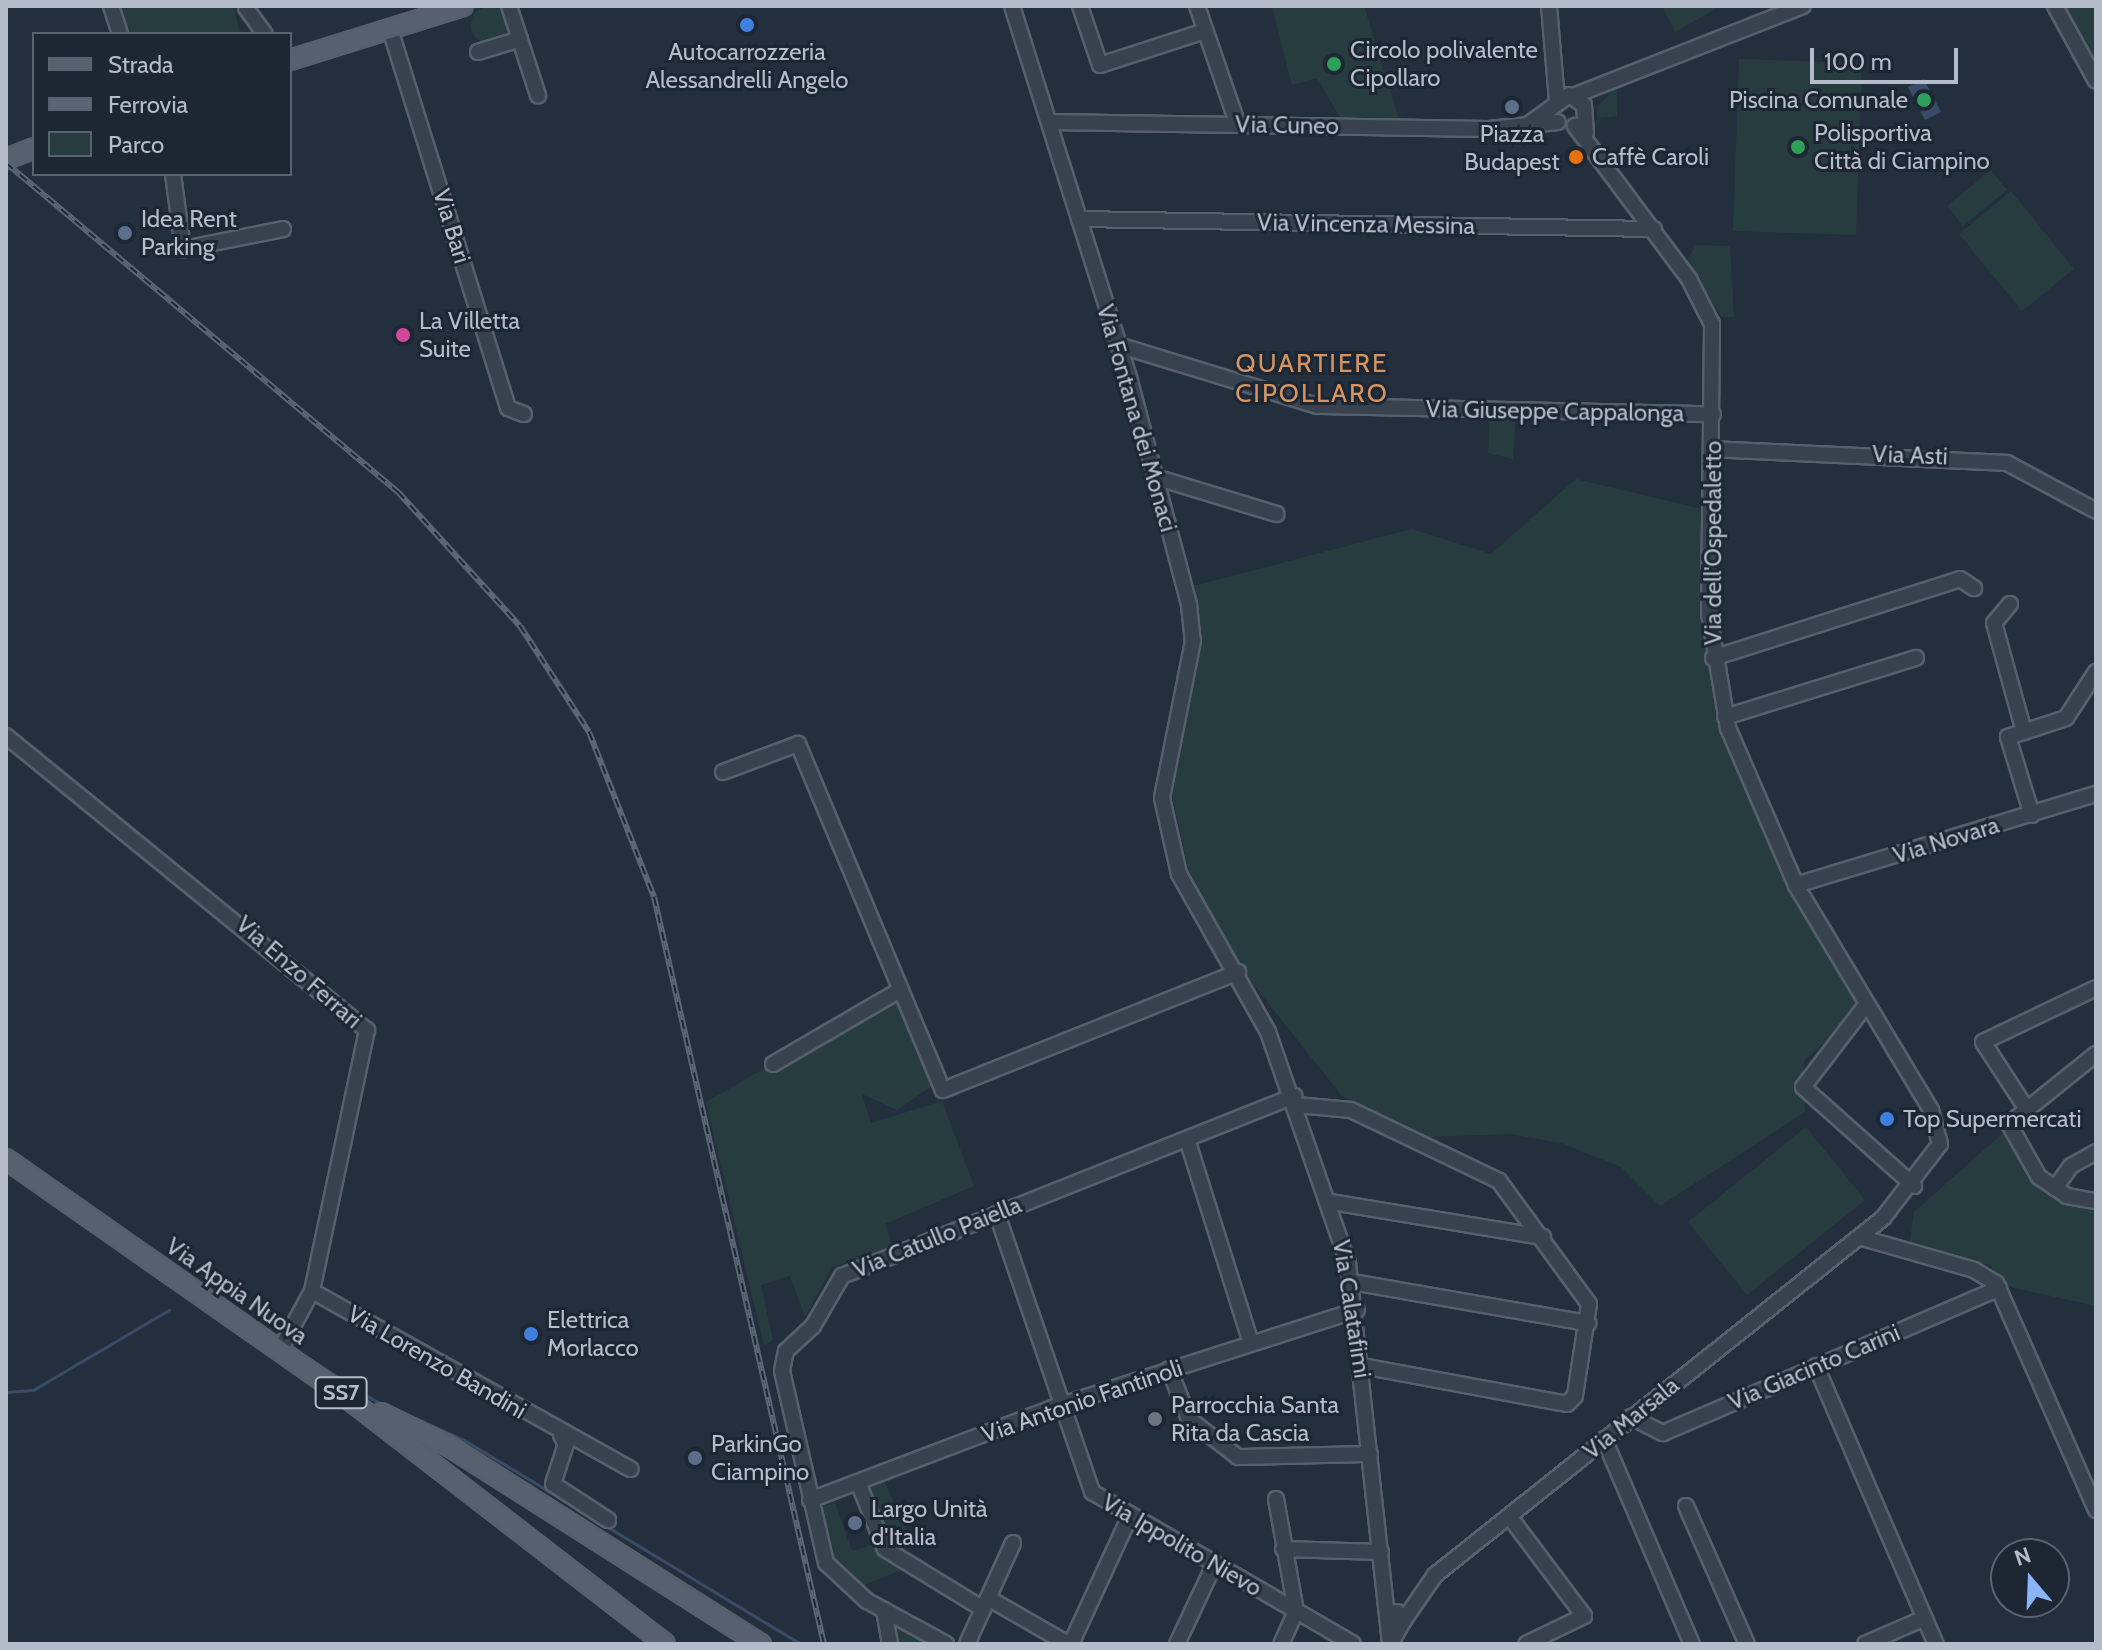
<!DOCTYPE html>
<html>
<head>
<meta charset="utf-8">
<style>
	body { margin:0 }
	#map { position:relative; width:2102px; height:1650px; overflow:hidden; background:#242f3e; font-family:Cabin,sans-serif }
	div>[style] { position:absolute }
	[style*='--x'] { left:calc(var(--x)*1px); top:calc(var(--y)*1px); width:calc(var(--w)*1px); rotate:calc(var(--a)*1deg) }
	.green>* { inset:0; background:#263c3f }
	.round { border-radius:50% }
	.water>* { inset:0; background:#394c67 }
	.stream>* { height:3px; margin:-1.5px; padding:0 1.5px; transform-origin:1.5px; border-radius:1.5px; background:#394c67 }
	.roads { filter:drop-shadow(2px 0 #565f6c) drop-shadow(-2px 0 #565f6c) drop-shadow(0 2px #565f6c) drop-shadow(0 -2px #565f6c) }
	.minor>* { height:14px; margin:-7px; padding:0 7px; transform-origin:7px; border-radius:7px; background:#38414e }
	.major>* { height:18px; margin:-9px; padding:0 9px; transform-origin:9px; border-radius:9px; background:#56606e }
	.rail>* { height:6px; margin-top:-3px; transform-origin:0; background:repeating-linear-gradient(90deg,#1d2633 0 9px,#5a6575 0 18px); box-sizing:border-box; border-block:2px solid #5a6575 }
	.dots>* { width:22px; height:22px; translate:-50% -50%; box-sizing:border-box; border:4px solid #1d2633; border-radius:50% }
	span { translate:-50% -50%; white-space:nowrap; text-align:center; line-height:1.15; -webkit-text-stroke:6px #1d2633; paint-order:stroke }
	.shield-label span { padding:2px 6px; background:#1d2633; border:2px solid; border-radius:6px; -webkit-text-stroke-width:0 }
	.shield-label { font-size:22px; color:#b4bcc9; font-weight:700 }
	.poi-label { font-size:24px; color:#b4bcc9 }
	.left { translate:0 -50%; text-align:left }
	.right { translate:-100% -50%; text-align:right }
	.street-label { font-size:24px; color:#b4bcc9 }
	.neighbourhood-label { font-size:26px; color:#d59563; letter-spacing:2px }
	.frame { position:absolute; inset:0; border:8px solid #b4bcc9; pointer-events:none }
	.legend { position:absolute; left:32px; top:32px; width:260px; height:144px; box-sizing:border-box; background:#1d2633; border:2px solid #59626f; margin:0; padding:10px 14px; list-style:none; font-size:24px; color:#b4bcc9 }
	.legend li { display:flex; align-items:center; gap:16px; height:40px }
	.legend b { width:40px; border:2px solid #59626f }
	.north { position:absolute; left:1990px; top:1538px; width:80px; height:80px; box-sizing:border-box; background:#1d2633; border:2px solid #59626f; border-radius:50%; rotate:341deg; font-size:22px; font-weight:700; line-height:32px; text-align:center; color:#b4bcc9 }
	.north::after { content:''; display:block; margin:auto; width:28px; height:36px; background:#8ab4f8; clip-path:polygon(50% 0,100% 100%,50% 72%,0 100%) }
	.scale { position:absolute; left:1810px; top:48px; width:148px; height:36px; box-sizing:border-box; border:4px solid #b4bcc9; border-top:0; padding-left:10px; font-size:24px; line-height:28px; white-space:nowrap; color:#b4bcc9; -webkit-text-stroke:6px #1d2633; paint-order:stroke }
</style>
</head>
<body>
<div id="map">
	<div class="green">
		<i style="clip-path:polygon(116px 6px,234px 6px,240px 34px,125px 34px)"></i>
		<i style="clip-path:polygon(1272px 6px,1364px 6px,1399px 119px,1342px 121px,1317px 78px,1292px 85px)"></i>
		<i style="clip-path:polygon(1662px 6px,1737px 6px,1717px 8px,1675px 32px)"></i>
		<i style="clip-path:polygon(2065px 6px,2096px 6px,2096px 60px,2084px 42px)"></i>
		<i class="round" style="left:471px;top:7px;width:36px;height:36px"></i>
		<i style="clip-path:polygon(1739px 59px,1862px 63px,1856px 235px,1733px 231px)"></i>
		<i style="clip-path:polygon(1617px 86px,1617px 116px,1600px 118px,1598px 129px,1597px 107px)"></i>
		<i style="clip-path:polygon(1991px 170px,2007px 190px,1963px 226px,1947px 206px)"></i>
		<i style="clip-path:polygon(2011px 191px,2074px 269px,2022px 311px,1959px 234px)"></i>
		<i style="clip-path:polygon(1696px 245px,1730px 246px,1734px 317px,1722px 317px,1687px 261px)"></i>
		<i style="clip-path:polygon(1490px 413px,1516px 414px,1513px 459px,1488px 453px)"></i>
		<i style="clip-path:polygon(1576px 479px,1710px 511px,1713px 658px,1747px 782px,1866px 1005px,1804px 1061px,1805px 1112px,1660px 1206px,1621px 1167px,1561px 1143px,1510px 1134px,1428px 1137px,1342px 1096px,1198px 915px,1171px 790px,1202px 643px,1193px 586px,1412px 529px,1491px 554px)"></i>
		<i style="clip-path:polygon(900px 990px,938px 1082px,897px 1110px,862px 1094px,871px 1123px,942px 1101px,974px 1186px,885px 1224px,894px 1249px,832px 1267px,805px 1317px,790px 1276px,761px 1285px,773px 1340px,764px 1346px,706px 1102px)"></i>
		<i style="clip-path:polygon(1806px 1127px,1865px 1200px,1747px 1295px,1688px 1222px)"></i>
		<i style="clip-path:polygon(2004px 1132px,2031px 1176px,2096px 1207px,2096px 1306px,2006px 1286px,1990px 1265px,1909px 1247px,1914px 1212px)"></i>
		<i style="clip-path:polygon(884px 1481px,910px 1537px,901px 1553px,891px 1548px,867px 1487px)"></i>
		<i style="clip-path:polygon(835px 1503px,852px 1551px,874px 1544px,904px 1569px,857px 1588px,832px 1560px,820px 1507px)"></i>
		<i style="clip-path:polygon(899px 1625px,933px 1644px,896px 1644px)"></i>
	</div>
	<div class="water">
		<i style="clip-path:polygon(1924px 79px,1941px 112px,1925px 120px,1908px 87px)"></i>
	</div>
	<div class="stream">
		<i style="--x:307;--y:1357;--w:77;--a:32.9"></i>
		<i style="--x:372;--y:1399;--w:101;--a:24"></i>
		<i style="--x:464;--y:1440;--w:394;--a:31.2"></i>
		<i style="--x:6;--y:1392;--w:27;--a:-4"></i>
		<i style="--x:33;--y:1390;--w:158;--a:-30.5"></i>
	</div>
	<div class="roads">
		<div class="minor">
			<i style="--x:111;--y:6;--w:29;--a:72"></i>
			<i style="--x:509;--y:6;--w:94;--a:72"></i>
			<i style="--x:1012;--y:6;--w:393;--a:72.5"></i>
			<i style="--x:1130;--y:381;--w:232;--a:75.2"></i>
			<i style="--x:1189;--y:605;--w:36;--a:84"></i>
			<i style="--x:1193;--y:641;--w:160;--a:101.2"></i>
			<i style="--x:1162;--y:798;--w:78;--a:77.4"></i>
			<i style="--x:1179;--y:874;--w:181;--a:60.6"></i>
			<i style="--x:1268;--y:1032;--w:244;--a:70.9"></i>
			<i style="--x:1348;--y:1263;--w:356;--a:83.7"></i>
			<i style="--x:1080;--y:6;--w:62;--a:71.3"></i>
			<i style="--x:1100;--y:65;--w:110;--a:-17.9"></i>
			<i style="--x:1197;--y:6;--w:120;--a:71"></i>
			<i style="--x:1549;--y:6;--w:96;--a:85.2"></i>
			<i style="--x:2055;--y:6;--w:85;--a:61.3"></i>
			<i style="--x:246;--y:8;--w:32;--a:54"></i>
			<i style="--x:390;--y:29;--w:397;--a:72.7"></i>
			<i style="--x:508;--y:408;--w:17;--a:21"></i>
			<i style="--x:478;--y:52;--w:44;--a:-17.2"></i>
			<i style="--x:1573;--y:96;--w:247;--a:-21.4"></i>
			<i style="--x:1050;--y:122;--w:438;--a:0.9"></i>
			<i style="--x:1488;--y:129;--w:70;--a:-5.7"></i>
			<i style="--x:1525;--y:127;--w:54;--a:-36"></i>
			<i style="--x:1569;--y:95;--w:18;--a:34"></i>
			<i style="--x:1584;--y:105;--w:28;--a:86"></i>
			<i style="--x:173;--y:174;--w:76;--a:82.4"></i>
			<i style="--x:183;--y:249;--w:102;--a:-11.3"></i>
			<i style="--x:1079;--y:219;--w:575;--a:1"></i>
			<i style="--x:1118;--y:345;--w:208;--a:17"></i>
			<i style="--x:1317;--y:406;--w:396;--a:1.2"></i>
			<i style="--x:1711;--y:449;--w:296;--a:2.7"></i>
			<i style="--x:2007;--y:463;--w:101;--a:28.3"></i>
			<i style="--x:1155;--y:477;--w:127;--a:16.9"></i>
			<i style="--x:2010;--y:604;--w:25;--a:130"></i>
			<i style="--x:1994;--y:623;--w:113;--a:74.6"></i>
			<i style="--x:1713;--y:658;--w:259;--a:-17.7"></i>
			<i style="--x:1960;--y:579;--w:17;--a:33"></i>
			<i style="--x:1725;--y:717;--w:200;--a:-17.2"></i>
			<i style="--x:6;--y:736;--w:466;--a:39.2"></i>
			<i style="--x:367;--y:1030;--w:267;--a:101.9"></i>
			<i style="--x:312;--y:1291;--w:67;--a:118.5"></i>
			<i style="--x:723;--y:772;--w:80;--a:-20.5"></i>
			<i style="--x:798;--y:744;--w:375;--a:67.3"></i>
			<i style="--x:943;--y:1090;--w:318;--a:-21.8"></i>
			<i style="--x:2032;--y:815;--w:82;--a:-107.1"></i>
			<i style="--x:2008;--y:737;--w:61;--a:-18.1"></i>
			<i style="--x:2066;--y:718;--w:55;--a:-56.9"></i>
			<i style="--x:1796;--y:885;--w:313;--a:-16.9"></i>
			<i style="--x:1866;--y:1005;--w:103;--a:127.5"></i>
			<i style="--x:1803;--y:1087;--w:149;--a:41.7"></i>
			<i style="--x:2096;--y:1054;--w:112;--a:141.2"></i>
			<i style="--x:2009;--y:1124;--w:61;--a:60.5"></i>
			<i style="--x:2039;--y:1177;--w:34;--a:34"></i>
			<i style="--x:2067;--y:1196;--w:29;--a:10"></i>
			<i style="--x:773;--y:1064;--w:147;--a:-30.2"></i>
			<i style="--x:1297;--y:1105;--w:54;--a:5.3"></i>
			<i style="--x:1351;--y:1110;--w:164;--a:25.6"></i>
			<i style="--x:1499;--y:1181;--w:152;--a:53.8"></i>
			<i style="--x:1589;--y:1304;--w:93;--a:98.7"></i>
			<i style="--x:1575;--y:1396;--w:11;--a:135"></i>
			<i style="--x:1567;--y:1404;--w:208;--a:-169.5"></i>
			<i style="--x:2024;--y:1105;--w:75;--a:-123.1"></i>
			<i style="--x:1983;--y:1042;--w:125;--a:-25.5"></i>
			<i style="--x:1187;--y:1139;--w:214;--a:72.6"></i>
			<i style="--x:2055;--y:1188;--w:27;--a:-54"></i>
			<i style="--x:2071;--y:1166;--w:29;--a:-29"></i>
			<i style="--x:1331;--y:1202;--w:215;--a:9.4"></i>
			<i style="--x:997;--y:1214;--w:294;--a:71.1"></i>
			<i style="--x:1092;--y:1492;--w:302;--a:30.2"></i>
			<i style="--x:1859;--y:1237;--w:120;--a:16"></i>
			<i style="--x:1974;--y:1270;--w:26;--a:31"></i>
			<i style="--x:1996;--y:1283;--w:248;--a:66.2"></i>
			<i style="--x:1352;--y:1282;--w:240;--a:9.9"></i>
			<i style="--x:312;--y:1291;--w:365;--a:29.2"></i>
			<i style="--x:1816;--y:1366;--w:303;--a:66.7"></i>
			<i style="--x:1169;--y:1369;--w:54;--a:68.2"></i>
			<i style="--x:1189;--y:1419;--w:62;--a:37.8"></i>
			<i style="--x:1238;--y:1457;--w:132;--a:-1.3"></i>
			<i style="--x:1631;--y:1417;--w:36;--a:27"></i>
			<i style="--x:1663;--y:1433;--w:366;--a:-23.3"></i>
			<i style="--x:561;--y:1435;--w:10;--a:61"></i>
			<i style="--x:566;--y:1444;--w:42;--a:108"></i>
			<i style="--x:553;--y:1484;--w:66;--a:33.2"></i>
			<i style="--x:1604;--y:1439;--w:223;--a:66.8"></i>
			<i style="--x:858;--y:1482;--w:72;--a:68.1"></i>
			<i style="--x:885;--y:1549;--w:115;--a:31.5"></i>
			<i style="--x:1276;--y:1499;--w:114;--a:79.9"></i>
			<i style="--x:1296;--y:1611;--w:36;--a:114"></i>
			<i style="--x:810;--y:1500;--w:262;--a:-20.8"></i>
			<i style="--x:1055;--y:1407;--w:317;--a:-17.8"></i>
			<i style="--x:1686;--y:1506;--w:151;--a:66.2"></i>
			<i style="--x:1509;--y:1516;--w:125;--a:53.1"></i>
			<i style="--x:1584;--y:1616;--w:64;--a:154.2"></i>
			<i style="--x:1283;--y:1549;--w:98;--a:1.8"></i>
			<i style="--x:988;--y:1598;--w:92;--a:29.9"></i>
			<i style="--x:884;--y:1610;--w:35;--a:80"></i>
			<i style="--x:1397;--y:1612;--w:11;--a:49"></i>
			<i style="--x:1404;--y:1620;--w:28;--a:120"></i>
			<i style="--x:1390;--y:1644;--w:27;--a:-96"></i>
			<i style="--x:1387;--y:1617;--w:11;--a:-27"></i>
			<i style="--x:1404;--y:1620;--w:55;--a:-55.4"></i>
			<i style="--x:1435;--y:1575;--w:573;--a:-38.55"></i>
			<i style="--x:1883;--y:1218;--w:93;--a:-52.4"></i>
			<i style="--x:1940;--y:1144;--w:35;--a:-105"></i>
			<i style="--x:1931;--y:1110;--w:262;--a:-121"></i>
			<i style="--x:1796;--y:885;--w:171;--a:-113.4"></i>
			<i style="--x:1728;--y:728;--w:117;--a:-99.4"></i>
			<i style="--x:1709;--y:613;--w:289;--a:-89.4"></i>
			<i style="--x:1712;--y:324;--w:51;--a:-117.1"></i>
			<i style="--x:1689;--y:279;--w:191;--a:-126.7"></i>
			<i style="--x:946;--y:1644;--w:90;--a:-151.4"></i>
			<i style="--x:867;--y:1601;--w:56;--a:-137.2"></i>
			<i style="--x:826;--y:1563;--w:197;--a:-102.9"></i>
			<i style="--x:782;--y:1371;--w:20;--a:-79"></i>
			<i style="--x:786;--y:1351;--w:37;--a:-43"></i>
			<i style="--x:813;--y:1326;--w:58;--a:-59.9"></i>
			<i style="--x:842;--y:1276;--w:487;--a:-21.7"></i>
			<i style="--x:967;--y:1644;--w:111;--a:-65.5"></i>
			<i style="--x:1071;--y:1644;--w:139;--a:-65.3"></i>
			<i style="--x:1177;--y:1644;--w:89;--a:-64.9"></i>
			<i style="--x:1865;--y:1644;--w:65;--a:-23.4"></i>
		</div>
		<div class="major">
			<i style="--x:290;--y:60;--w:181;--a:-17.3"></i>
			<i style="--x:6;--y:159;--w:30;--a:-21"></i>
			<i style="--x:6;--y:1159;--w:410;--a:35"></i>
			<i style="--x:342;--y:1394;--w:408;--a:37.7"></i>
			<i style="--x:381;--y:1413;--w:73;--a:25.9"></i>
			<i style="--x:447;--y:1445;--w:372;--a:32.4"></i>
		</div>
	</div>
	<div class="rail">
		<i style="--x:6;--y:163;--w:512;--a:40.01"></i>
		<i style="--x:398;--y:492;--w:181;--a:47.7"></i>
		<i style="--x:520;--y:626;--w:126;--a:56.9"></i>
		<i style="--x:589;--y:732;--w:177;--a:68.5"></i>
		<i style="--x:654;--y:897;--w:766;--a:77.18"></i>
	</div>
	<div class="dots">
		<i style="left:747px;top:25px;background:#3f7fe0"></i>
		<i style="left:1334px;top:64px;background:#2e9e5b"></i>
		<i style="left:1924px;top:100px;background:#2e9e5b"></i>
		<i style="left:1512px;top:107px;background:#5c6f8a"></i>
		<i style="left:1798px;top:147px;background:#2e9e5b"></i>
		<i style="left:1576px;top:157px;background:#e8710a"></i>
		<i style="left:125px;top:233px;background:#5c6f8a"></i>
		<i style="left:403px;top:335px;background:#d1479c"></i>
		<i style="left:1887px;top:1119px;background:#3f7fe0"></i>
		<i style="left:531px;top:1334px;background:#3f7fe0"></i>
		<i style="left:1155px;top:1419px;background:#6b7280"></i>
		<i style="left:695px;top:1458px;background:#5c6f8a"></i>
		<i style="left:855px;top:1523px;background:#5c6f8a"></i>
	</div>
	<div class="shield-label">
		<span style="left:341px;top:1393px">SS7</span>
	</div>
	<div class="poi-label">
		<span class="left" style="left:1350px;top:64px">Circolo polivalente<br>Cipollaro</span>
		<span style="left:747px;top:66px">Autocarrozzeria<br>Alessandrelli Angelo</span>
		<span class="right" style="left:1908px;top:100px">Piscina Comunale</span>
		<span class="left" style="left:1814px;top:147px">Polisportiva<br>Città di Ciampino</span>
		<span style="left:1512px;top:148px">Piazza<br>Budapest</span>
		<span class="left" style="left:1592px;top:157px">Caffè Caroli</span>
		<span class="left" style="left:141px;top:233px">Idea Rent<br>Parking</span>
		<span class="left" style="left:419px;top:335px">La Villetta<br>Suite</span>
		<span class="left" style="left:1903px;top:1119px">Top Supermercati</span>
		<span class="left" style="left:547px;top:1334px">Elettrica<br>Morlacco</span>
		<span class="left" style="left:1171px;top:1419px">Parrocchia Santa<br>Rita da Cascia</span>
		<span class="left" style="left:711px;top:1458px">ParkinGo<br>Ciampino</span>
		<span class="left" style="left:871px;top:1523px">Largo Unità<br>d'Italia</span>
	</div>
	<div class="street-label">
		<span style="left:1287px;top:125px;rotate:1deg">Via Cuneo</span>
		<span style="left:1366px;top:224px;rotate:1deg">Via Vincenza Messina</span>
		<span style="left:452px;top:226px;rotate:73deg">Via Bari</span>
		<span style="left:1555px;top:411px;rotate:1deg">Via Giuseppe Cappalonga</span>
		<span style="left:1137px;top:418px;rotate:74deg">Via Fontana dei Monaci</span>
		<span style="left:1910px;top:455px;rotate:2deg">Via Asti</span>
		<span style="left:1713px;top:543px;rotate:-90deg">Via dell'Ospedaletto</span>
		<span style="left:1946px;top:840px;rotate:-17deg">Via Novara</span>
		<span style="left:299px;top:972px;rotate:41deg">Via Enzo Ferrari</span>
		<span style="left:937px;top:1237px;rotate:-22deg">Via Catullo Paiella</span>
		<span style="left:237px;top:1291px;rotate:35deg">Via Appia Nuova</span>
		<span style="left:1352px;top:1309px;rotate:81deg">Via Calatafimi</span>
		<span style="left:437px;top:1362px;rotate:30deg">Via Lorenzo Bandini</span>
		<span style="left:1814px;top:1367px;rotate:-23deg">Via Giacinto Carini</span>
		<span style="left:1082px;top:1401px;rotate:-19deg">Via Antonio Fantinoli</span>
		<span style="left:1631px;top:1418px;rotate:-39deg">Via Marsala</span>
		<span style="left:1182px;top:1545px;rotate:30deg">Via Ippolito Nievo</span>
	</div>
	<div class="neighbourhood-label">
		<span style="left:1312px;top:379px">QUARTIERE<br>CIPOLLARO</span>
	</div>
	<div class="frame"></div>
	<ul class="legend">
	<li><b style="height:10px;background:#56606e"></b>Strada</li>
	<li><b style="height:10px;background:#5a6575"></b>Ferrovia</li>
	<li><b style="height:22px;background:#263c3f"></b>Parco</li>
	</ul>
	<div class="north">N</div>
	<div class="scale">100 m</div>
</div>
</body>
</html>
